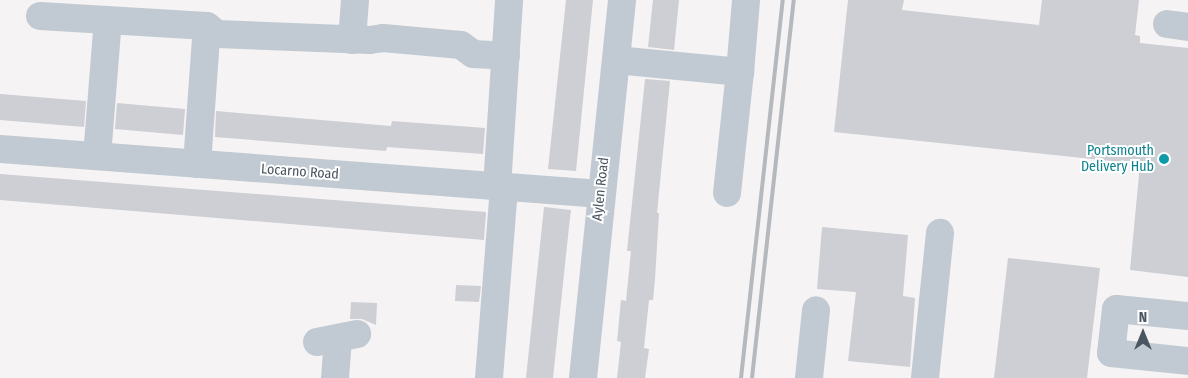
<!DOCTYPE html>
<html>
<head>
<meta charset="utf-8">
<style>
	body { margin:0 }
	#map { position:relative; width:1188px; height:378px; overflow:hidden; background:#f5f3f3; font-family:"Fira Sans Condensed",sans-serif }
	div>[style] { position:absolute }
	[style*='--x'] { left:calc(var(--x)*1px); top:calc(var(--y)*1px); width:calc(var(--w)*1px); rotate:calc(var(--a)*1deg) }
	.building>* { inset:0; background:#cdcfd5 }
	.minor>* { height:28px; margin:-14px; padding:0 14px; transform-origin:14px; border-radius:14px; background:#c1cad2 }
	.rail>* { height:4px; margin:-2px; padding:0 2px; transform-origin:2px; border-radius:2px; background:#b5b8bd }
	.dots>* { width:14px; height:14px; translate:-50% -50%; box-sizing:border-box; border:2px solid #fff; border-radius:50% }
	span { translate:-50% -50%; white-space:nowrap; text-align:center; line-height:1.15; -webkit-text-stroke:4px #fff; paint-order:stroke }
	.culture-label { font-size:14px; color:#0d838f }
	.right { translate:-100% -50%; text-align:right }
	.street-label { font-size:14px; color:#4a5661 }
	.north { position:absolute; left:1118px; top:308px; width:50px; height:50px; -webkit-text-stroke:4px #fff; paint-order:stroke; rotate:0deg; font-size:14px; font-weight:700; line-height:20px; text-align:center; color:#4a5661 }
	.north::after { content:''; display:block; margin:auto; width:18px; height:22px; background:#4a5661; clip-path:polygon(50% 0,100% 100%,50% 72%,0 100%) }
</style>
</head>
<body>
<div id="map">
	<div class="building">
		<i style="clip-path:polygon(566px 0,593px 0,576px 171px,548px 169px)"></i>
		<i style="clip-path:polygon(653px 0,679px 0,674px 50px,648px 47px)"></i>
		<i style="clip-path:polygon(848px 0,904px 0,902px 10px,1039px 25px,1042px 0,1139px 0,1135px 35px,1140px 36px,1140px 43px,1188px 48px,1188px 277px,1130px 270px,1140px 164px,834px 132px)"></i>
		<i style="clip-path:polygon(645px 79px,670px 81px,657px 213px,659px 213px,655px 279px,653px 300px,649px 300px,644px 348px,649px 349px,645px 378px,617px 378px,621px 342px,617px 341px,621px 300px,626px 301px,631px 251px,627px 251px)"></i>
		<i style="clip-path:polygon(0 94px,86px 101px,84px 127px,0 120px)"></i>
		<i style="clip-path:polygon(117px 103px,185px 109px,183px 135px,115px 129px)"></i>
		<i style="clip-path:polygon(216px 111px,391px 126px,392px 121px,485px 128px,483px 154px,387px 147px,386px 151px,215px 137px)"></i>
		<i style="clip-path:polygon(0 174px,486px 212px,484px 240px,0 200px)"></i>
		<i style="clip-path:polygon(544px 207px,571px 210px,569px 227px,553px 378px,526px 378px)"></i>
		<i style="clip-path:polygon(822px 227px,908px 235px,903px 296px,915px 298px,910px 367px,848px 361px,856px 292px,817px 289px)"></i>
		<i style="clip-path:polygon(1008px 258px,1100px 268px,1087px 378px,994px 378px)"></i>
		<i style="clip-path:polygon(456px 285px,481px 286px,479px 302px,455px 301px)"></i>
		<i style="clip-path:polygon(351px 302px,377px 303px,376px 325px,362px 319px,350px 319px)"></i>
	</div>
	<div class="minor">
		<i style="--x:40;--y:16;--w:167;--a:3.4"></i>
		<i style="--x:207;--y:26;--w:13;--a:39"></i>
		<i style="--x:217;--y:34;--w:152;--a:2.3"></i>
		<i style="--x:369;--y:40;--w:14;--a:-8"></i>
		<i style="--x:383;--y:38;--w:78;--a:5.1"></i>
		<i style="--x:461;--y:45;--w:15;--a:37"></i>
		<i style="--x:473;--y:54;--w:33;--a:3"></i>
		<i style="--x:1167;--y:24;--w:21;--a:8"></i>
		<i style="--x:352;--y:40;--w:40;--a:-85.7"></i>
		<i style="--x:616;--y:60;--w:125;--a:5.5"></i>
		<i style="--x:740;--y:72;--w:72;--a:-85.2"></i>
		<i style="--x:0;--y:149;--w:603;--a:4.28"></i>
		<i style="--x:97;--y:156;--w:136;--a:-85.4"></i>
		<i style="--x:197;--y:164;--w:138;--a:-85.9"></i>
		<i style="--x:497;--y:187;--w:187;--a:-86.3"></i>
		<i style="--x:727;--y:193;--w:122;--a:-83.9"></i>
		<i style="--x:1188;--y:316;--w:72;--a:-174.4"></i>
		<i style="--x:1116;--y:309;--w:44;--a:96.5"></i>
		<i style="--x:1111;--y:353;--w:77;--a:5.9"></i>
		<i style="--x:317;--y:342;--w:41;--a:-11.3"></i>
		<i style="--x:335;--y:378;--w:40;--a:-85.7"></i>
		<i style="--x:489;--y:378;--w:192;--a:-85.5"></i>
		<i style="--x:583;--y:378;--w:380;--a:-84.1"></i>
		<i style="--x:809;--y:378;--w:68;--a:-84.1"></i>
		<i style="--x:925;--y:378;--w:146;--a:-84.1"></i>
	</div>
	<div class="rail">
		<i style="--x:741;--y:378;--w:380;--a:-83.7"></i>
		<i style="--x:752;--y:378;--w:380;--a:-83.7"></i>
	</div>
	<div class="dots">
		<i style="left:1164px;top:159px;background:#0f9aa8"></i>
	</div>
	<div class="culture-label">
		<span class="right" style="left:1154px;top:159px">Portsmouth<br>Delivery Hub</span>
	</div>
	<div class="street-label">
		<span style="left:300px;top:172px;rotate:4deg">Locarno Road</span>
		<span style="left:601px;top:189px;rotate:-84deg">Aylen Road</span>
	</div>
	<div class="north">N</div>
</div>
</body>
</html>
